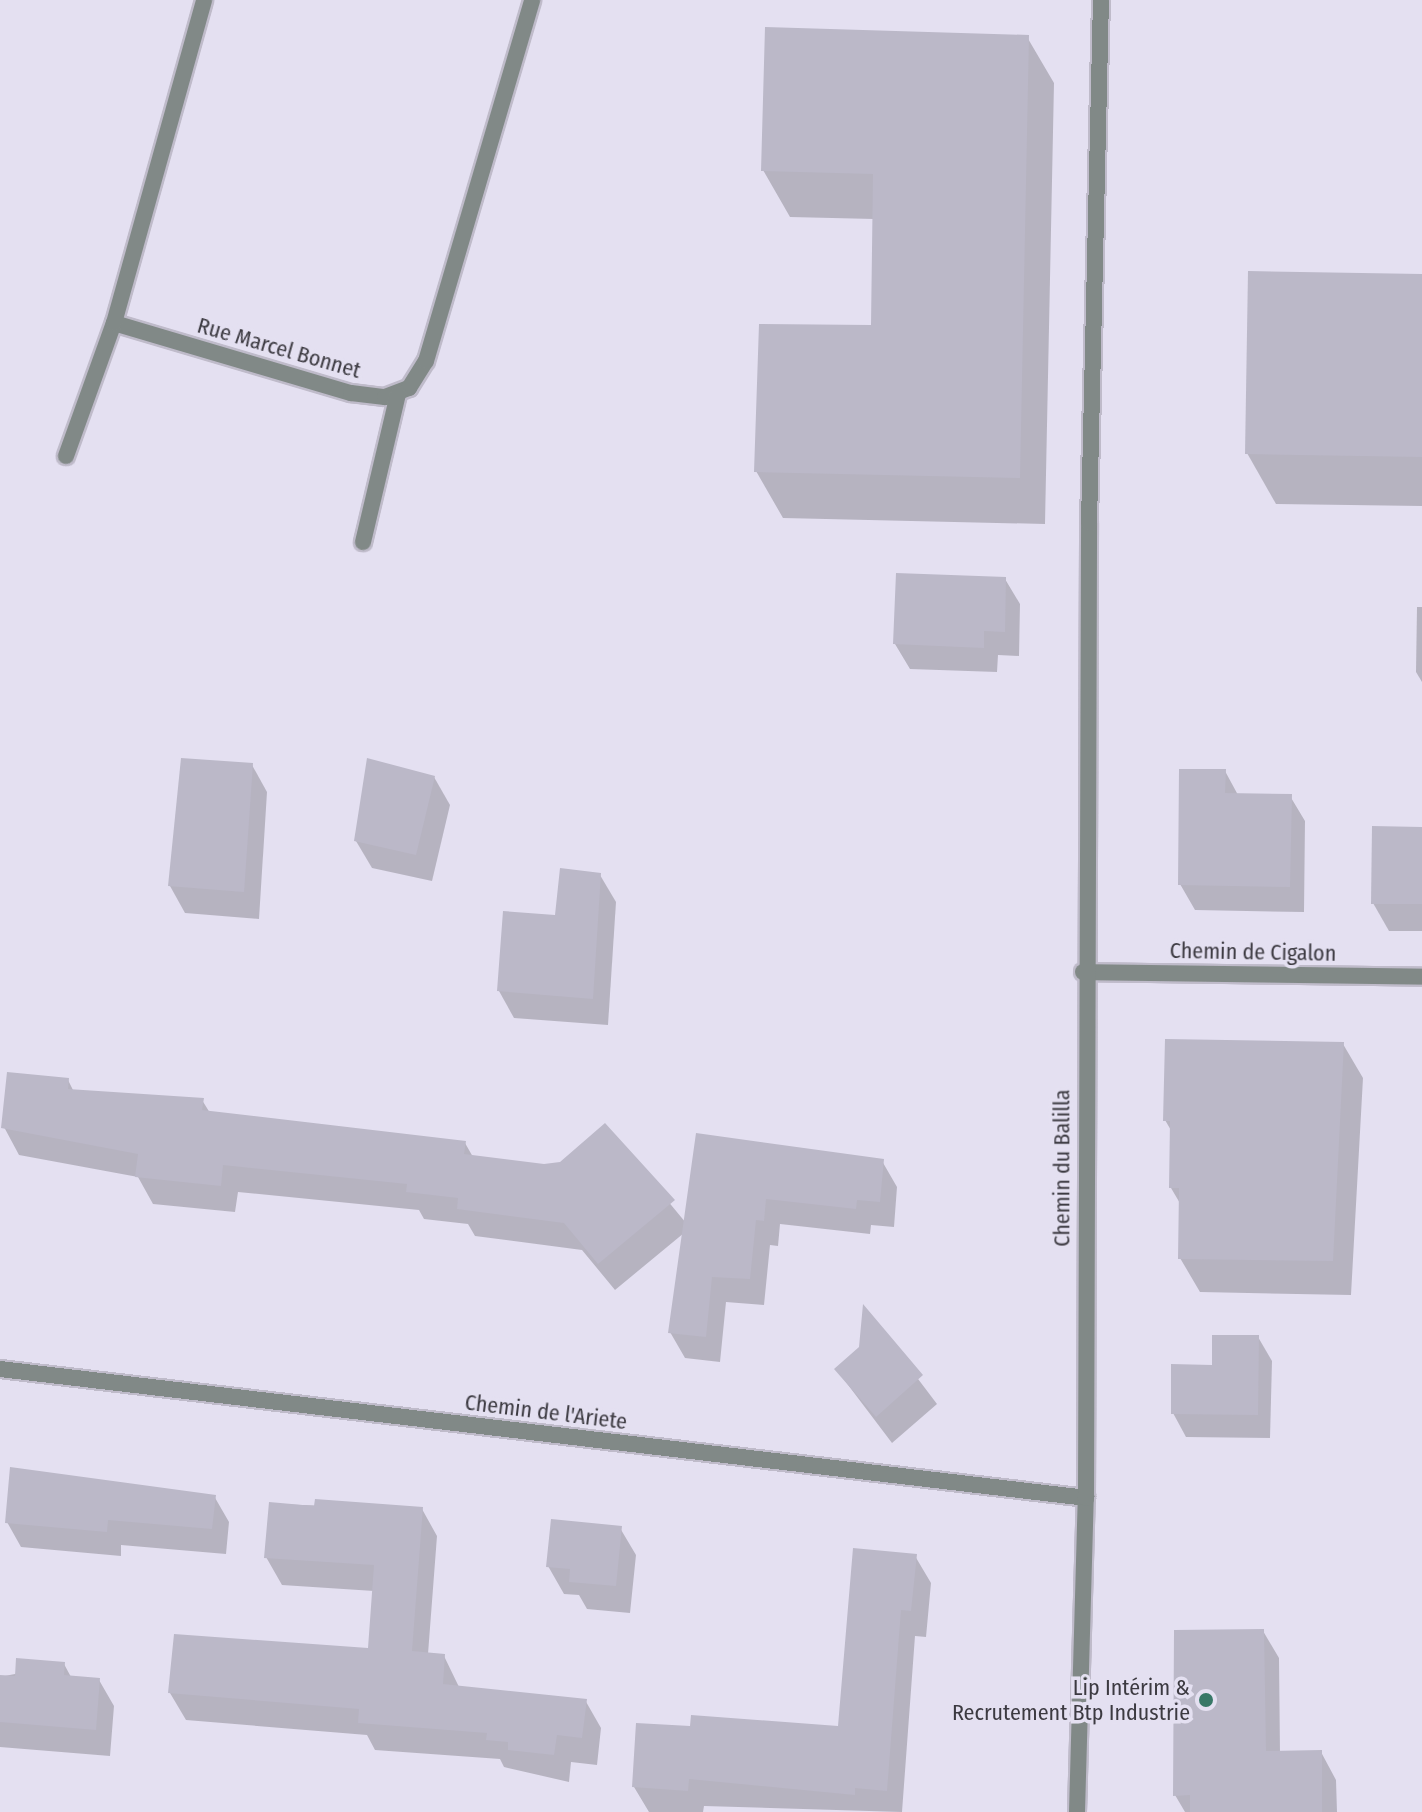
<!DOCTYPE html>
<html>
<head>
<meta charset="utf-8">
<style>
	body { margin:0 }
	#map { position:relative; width:1422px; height:1812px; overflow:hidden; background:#e4e0f1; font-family:"Fira Sans Condensed",sans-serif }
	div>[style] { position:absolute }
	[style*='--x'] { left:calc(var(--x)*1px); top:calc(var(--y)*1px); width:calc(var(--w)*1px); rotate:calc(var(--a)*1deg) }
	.shadow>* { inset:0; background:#0003 }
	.building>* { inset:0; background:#bbb8c8 }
	.roads { filter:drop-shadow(2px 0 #bfbbca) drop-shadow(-2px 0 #bfbbca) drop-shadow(0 2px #bfbbca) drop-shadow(0 -2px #bfbbca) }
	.street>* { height:16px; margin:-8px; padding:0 8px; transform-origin:8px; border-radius:8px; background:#818987 }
	.dots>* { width:22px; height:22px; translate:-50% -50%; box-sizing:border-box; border:4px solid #e4e0f1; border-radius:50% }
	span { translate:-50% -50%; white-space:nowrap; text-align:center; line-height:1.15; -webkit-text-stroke:7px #e4e0f1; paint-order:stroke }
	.street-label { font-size:22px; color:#3c3a41 }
	.poi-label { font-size:22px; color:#3c3a41 }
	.right { translate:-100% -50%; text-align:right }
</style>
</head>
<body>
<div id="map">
	<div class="shadow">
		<i style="clip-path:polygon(1027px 37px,1054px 83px,1045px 524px,783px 518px,756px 471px,873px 327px,874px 219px,790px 217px,763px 170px)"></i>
		<i style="clip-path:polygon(1422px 276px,1422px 506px,1276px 504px,1247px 453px)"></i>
		<i style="clip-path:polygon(1005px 579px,1020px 604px,1019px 656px,998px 655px,997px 672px,910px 669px,895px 644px)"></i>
		<i style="clip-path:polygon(1417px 607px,1422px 607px,1422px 682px,1416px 672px)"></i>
		<i style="clip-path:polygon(369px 760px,434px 777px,450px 805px,432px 881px,372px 868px,356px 841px)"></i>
		<i style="clip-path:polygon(252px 765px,267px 792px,259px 919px,185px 913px,170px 886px)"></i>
		<i style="clip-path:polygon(1225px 771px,1238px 795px,1290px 796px,1305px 821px,1304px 912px,1195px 910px,1180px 884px)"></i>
		<i style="clip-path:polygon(1422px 829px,1422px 931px,1389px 931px,1373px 903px)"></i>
		<i style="clip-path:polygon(600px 875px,616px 902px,608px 1025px,514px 1018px,499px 991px)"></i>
		<i style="clip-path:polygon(1343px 1044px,1363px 1078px,1351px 1295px,1200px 1292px,1180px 1258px,1181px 1205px,1171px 1188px,1172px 1132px,1165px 1120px)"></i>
		<i style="clip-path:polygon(68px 1080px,74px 1092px,202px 1100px,210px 1113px,465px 1143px,473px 1157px,544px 1166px,561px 1164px,605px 1125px,686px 1223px,882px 1161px,897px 1187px,894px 1227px,871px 1225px,870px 1234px,780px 1224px,778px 1246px,770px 1245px,764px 1305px,726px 1302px,720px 1362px,685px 1358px,670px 1332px,684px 1233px,615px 1290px,582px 1250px,475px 1236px,468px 1224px,424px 1219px,419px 1210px,238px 1192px,235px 1212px,153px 1204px,138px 1177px,19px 1155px,4px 1127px)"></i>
		<i style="clip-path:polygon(865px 1309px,937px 1404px,892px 1443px,836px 1369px,861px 1348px)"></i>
		<i style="clip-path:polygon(1258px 1337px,1272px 1361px,1270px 1438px,1186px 1437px,1173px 1413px,1214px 1367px)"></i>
		<i style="clip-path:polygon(214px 1496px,229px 1522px,226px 1554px,121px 1545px,121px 1556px,21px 1547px,7px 1522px)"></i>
		<i style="clip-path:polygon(271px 1504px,422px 1509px,437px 1536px,428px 1654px,444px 1656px,459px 1687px,585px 1700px,601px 1728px,597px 1765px,571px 1762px,569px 1782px,504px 1767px,500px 1759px,375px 1750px,367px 1735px,186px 1720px,170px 1693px,370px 1650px,374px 1591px,282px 1585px,266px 1557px)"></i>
		<i style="clip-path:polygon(620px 1528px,636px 1555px,630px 1613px,587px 1609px,579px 1595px,564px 1594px,548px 1566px)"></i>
		<i style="clip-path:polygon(915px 1556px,931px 1583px,926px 1637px,915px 1636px,902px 1812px,704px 1806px,703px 1812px,649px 1812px,634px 1787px,692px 1728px,839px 1728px)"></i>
		<i style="clip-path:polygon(1263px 1631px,1279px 1658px,1280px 1753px,1321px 1752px,1336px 1780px,1337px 1812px,1185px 1812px,1175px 1795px)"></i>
		<i style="clip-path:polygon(64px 1664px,71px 1677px,99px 1680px,114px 1706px,110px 1756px,0 1747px,0 1677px)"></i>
	</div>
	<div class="building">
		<i style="clip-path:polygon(765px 27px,1029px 35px,1020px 478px,754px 472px,759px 324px,871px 325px,873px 174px,761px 171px)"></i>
		<i style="clip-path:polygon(1248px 271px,1422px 274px,1422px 457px,1245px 454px)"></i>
		<i style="clip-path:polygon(896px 573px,1006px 577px,1005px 632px,984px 631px,984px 648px,893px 644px)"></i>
		<i style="clip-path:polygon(181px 758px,253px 763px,244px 892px,168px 886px)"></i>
		<i style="clip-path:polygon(367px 758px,435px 776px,416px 855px,354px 841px)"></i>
		<i style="clip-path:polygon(1179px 769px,1226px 769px,1225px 793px,1292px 794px,1290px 887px,1178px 885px)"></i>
		<i style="clip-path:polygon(1372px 826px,1422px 827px,1422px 904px,1371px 904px)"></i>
		<i style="clip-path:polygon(560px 868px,601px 873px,593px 999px,497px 991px,503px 911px,555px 915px)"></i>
		<i style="clip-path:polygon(1165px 1039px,1344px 1042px,1333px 1261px,1178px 1259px,1179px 1188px,1169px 1188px,1170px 1121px,1163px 1121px)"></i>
		<i style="clip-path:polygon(7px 1072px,69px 1078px,68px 1089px,204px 1098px,202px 1110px,466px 1141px,464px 1154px,544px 1164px,560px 1162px,605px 1123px,675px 1200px,598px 1264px,564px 1223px,457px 1209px,458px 1198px,406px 1192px,407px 1184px,223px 1165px,221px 1186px,135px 1177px,138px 1154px,1px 1128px)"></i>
		<i style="clip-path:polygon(696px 1133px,884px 1159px,880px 1202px,857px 1200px,856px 1209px,766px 1199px,764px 1221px,756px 1220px,750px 1279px,712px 1277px,706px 1337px,668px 1333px)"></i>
		<i style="clip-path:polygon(863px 1304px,923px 1375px,876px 1417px,834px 1369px,859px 1347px)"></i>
		<i style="clip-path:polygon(1212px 1335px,1259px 1335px,1258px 1415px,1171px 1414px,1171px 1364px,1212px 1365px)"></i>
		<i style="clip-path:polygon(10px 1467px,216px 1495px,212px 1529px,108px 1520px,107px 1532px,5px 1523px)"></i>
		<i style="clip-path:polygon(315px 1499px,423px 1507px,412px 1651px,445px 1654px,443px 1684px,587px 1699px,582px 1738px,557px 1735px,554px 1755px,508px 1750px,508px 1742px,486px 1740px,487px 1733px,358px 1723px,359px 1709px,168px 1693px,174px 1634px,368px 1648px,374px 1565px,264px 1558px,269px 1502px,314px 1506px)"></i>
		<i style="clip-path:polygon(551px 1519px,622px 1526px,616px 1586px,569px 1582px,570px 1569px,546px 1567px)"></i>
		<i style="clip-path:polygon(853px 1548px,917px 1554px,911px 1611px,901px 1610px,887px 1791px,855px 1788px,855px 1795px,689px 1779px,688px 1791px,632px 1787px,636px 1723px,690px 1726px,691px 1715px,838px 1726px)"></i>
		<i style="clip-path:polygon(1264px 1629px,1266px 1751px,1322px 1750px,1322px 1812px,1190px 1812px,1190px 1795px,1173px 1796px,1174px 1630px)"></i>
		<i style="clip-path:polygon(16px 1658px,65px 1662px,64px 1675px,100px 1678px,96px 1730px,0 1722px,0 1675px,15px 1676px)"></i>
	</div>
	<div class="roads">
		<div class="street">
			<i style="--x:114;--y:323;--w:247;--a:16.5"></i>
			<i style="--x:351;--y:393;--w:34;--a:7"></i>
			<i style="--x:385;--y:397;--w:26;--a:-21"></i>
			<i style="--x:409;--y:388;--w:32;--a:-58"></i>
			<i style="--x:426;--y:361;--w:376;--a:-73.6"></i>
			<i style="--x:66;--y:456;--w:141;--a:-70.2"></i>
			<i style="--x:114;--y:323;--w:335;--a:-74.4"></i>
			<i style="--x:363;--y:542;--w:152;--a:-76.7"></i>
			<i style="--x:1083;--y:972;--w:339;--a:0.8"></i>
			<i style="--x:0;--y:1369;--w:1094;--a:6.77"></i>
			<i style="--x:1077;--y:1812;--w:314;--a:-88.4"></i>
			<i style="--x:1086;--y:1498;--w:975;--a:-89.82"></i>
			<i style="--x:1089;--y:523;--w:523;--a:-88.69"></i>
		</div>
	</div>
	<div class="dots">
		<i style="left:1206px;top:1700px;background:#387867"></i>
	</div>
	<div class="street-label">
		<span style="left:279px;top:348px;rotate:16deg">Rue Marcel Bonnet</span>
		<span style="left:1253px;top:952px;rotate:1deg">Chemin de Cigalon</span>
		<span style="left:1062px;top:1168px;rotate:-90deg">Chemin du Balilla</span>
		<span style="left:546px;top:1412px;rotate:7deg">Chemin de l'Ariete</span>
	</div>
	<div class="poi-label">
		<span class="right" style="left:1190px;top:1700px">Lip Intérim &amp;<br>Recrutement Btp Industrie</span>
	</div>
</div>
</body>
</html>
